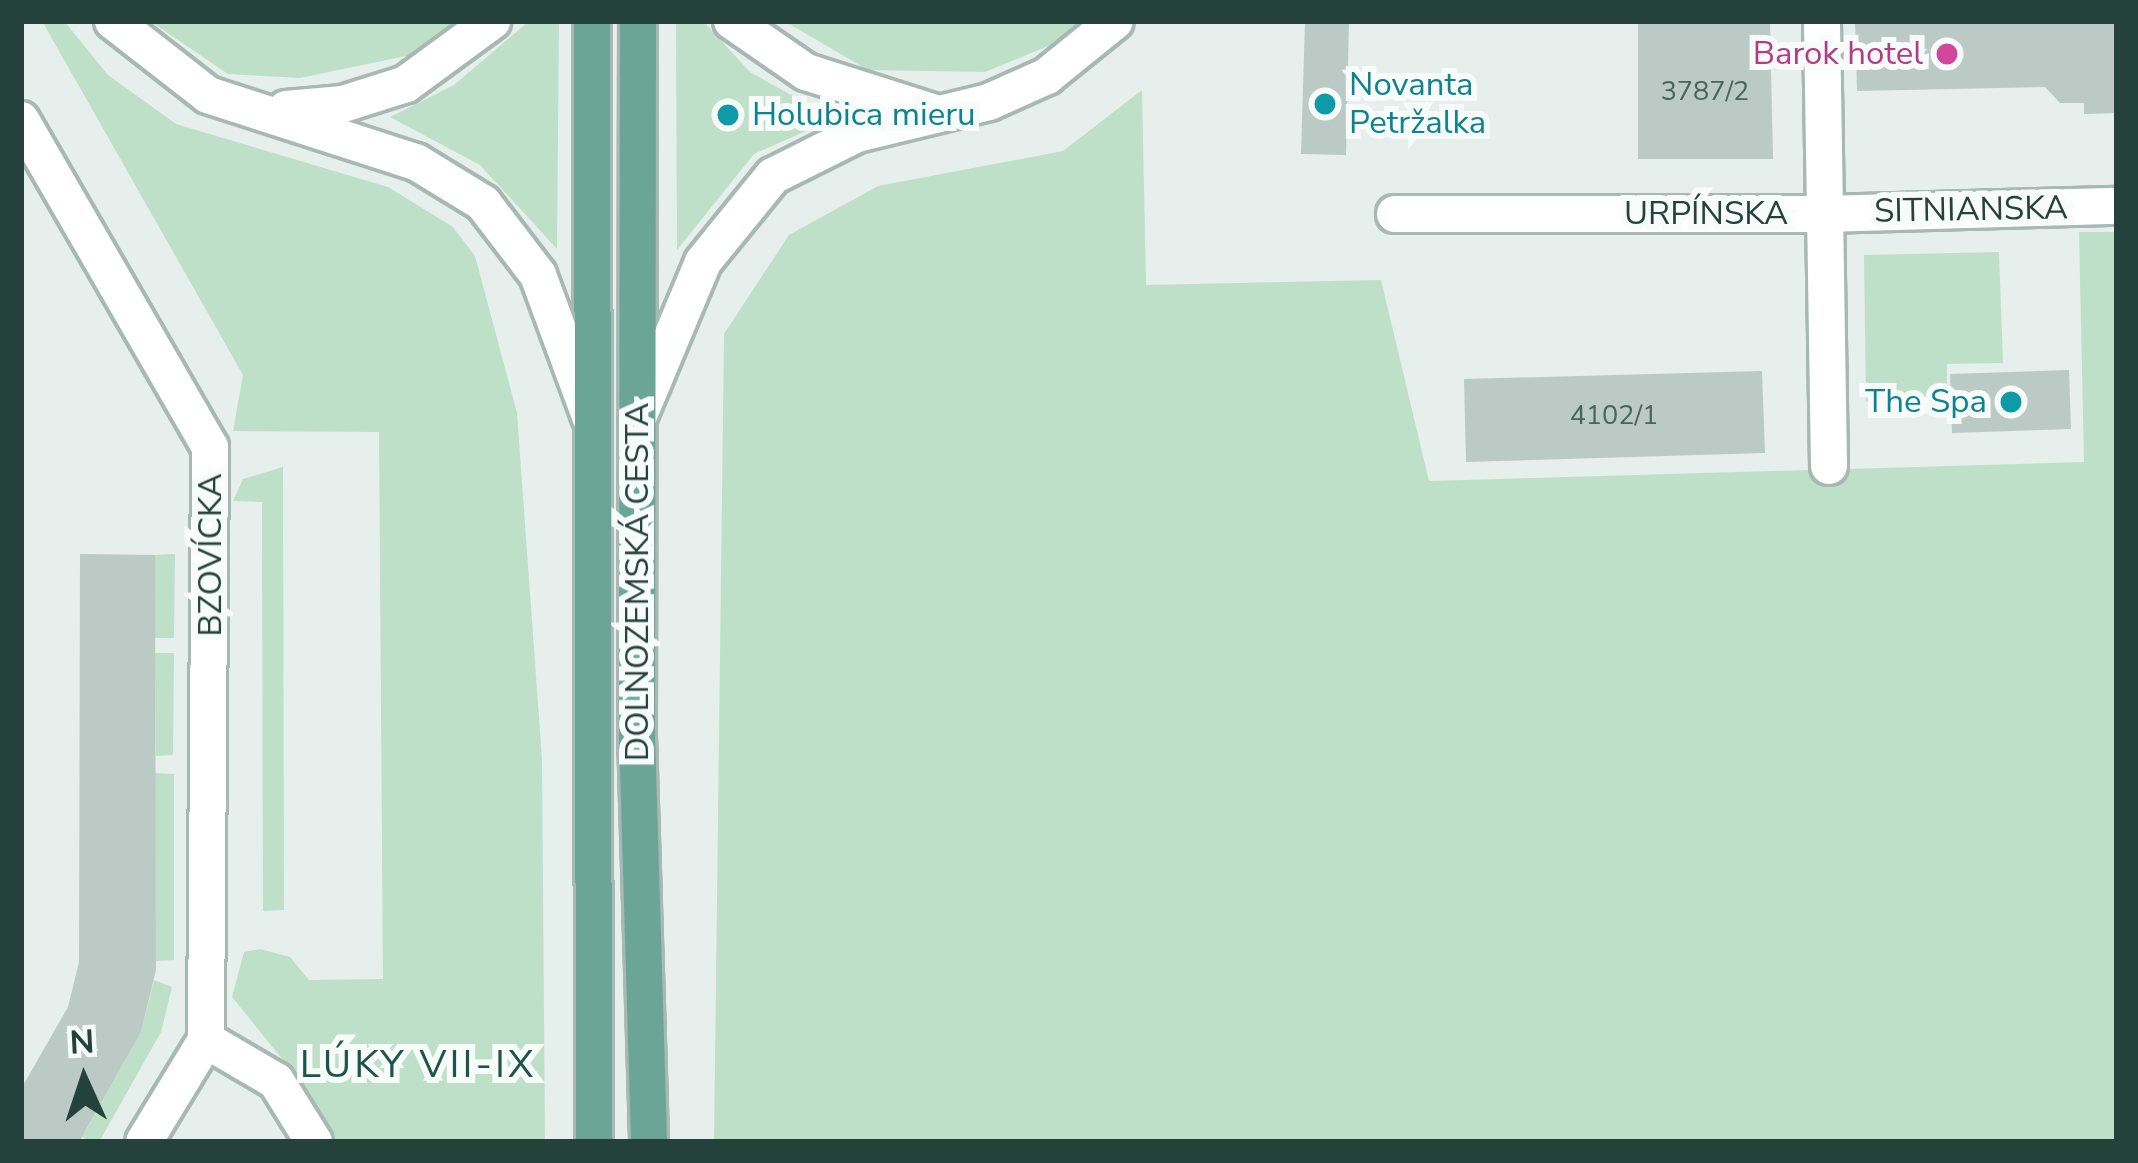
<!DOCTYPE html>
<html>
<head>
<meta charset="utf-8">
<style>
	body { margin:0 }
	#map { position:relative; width:2138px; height:1163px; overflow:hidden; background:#e6efeb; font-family:"Nunito Sans",sans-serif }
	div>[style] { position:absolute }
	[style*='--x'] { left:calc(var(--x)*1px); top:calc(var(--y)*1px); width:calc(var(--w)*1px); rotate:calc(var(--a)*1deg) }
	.green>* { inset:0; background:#bfe0c8 }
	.building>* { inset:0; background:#bbcac4 }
	.roads { filter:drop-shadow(3px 0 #a8b8b2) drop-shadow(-3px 0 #a8b8b2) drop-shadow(0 3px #a8b8b2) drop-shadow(0 -3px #a8b8b2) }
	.minor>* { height:36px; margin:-18px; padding:0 18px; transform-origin:18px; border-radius:18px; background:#fff }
	.tertiary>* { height:36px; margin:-18px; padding:0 18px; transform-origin:18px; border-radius:18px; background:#fff }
	.primary>* { height:36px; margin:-18px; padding:0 18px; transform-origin:18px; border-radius:18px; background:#6aa596 }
	.dots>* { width:33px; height:33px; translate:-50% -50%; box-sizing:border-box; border:6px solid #f7fbf9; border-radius:50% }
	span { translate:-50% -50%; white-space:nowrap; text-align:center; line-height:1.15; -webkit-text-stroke:12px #f7fbf9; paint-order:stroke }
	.number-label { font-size:27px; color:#4a645c }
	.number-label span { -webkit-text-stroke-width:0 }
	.hotel-label { font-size:33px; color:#b23c85 }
	.right { translate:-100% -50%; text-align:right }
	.culture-label { font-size:33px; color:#0d838f }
	.left { translate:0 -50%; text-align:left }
	.street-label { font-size:33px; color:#24423a }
	.quarter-label { font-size:39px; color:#1f5548; letter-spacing:3px }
	.frame { position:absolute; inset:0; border:24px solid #24423a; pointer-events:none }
	.north { position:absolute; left:24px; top:1019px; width:120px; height:120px; -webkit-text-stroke:9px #f7fbf9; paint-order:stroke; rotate:357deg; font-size:33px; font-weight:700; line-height:48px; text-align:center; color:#24423a }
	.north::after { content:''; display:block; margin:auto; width:42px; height:54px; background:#24423a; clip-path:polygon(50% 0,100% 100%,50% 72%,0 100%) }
</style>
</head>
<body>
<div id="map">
	<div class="green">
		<i style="clip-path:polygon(42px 21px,64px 21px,108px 75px,176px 124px,388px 187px,453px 227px,475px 256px,517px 413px,542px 759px,545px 1142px,314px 1142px,276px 1081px,287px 1065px,232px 997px,244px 952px,260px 949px,290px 957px,309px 980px,383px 979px,379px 432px,233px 431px,243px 375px)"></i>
		<i style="clip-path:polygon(150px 21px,463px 21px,430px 51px,300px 78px,228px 74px)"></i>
		<i style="clip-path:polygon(529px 21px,559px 21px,557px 249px,480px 165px,390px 117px,454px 85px)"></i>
		<i style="clip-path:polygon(676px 21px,703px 21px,750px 72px,811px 106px,847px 113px,754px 154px,677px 250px)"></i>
		<i style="clip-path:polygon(784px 21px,1080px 21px,1056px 43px,985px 72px,868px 70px)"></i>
		<i style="clip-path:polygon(1142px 90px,1146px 285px,1381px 280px,1429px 481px,2084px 462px,2079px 232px,2117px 232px,2117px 1142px,714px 1142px,724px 334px,789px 235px,878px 186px,1063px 151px)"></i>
		<i style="clip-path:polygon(1999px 252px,2003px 363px,1947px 364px,1947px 400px,1866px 402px,1864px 255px)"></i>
		<i style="clip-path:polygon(283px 467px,284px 910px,263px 911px,262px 502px,233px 501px,243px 479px)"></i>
		<i style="clip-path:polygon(175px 554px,174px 638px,155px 638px,155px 555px)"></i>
		<i style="clip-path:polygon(155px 653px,174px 653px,173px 755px,156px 756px)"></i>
		<i style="clip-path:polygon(155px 773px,174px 774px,174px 960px,156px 961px)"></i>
		<i style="clip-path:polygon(154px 980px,172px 987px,161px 1032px,99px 1142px,91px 1142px,82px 1137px,141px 1032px)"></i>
	</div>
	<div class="building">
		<i style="clip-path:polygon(1305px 21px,1349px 21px,1346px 155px,1301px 154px)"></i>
		<i style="clip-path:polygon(1855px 21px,2117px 21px,2117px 113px,2084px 114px,2084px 103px,2060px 103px,2045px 87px,1857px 91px)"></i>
		<i style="clip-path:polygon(1638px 24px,1770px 24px,1773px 159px,1638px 159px)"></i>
		<i style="clip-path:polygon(2069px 370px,2071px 429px,1952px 433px,1950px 374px)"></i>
		<i style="clip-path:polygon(1762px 371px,1765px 453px,1466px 462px,1464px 379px)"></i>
		<i style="clip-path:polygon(80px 554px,155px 555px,156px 970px,141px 1032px,79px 1142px,21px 1142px,21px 1089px,68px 1007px,79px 962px)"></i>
	</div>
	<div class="roads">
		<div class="minor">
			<i style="--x:21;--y:120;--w:378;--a:60"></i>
			<i style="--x:210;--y:447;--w:593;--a:90.39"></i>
			<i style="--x:206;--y:1040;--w:119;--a:121.3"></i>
			<i style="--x:1395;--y:214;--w:430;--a:0"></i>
			<i style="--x:1825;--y:214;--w:193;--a:-90.9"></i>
			<i style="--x:1829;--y:466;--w:252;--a:-90.9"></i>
			<i style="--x:1825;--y:214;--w:292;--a:-1.6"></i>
			<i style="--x:206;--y:1040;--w:81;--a:30.4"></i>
			<i style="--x:276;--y:1081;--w:72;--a:58.1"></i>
		</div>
		<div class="tertiary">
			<i style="--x:113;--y:21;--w:120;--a:37.9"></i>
			<i style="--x:208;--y:95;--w:219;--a:17.9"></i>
			<i style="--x:416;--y:162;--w:79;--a:31.5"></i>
			<i style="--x:483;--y:203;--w:91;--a:52.6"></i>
			<i style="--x:538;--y:275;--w:153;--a:69.8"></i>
			<i style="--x:732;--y:21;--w:90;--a:34.6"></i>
			<i style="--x:806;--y:72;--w:132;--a:17.6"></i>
			<i style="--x:286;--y:109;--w:57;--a:-5"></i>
			<i style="--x:343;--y:104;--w:66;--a:-17.6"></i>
			<i style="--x:406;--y:84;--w:107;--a:-36.2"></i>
			<i style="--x:637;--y:420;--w:171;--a:-67.3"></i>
			<i style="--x:703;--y:262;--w:111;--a:-50.9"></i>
			<i style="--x:773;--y:176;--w:94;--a:-26.6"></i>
			<i style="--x:857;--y:134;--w:136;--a:-13.6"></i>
			<i style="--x:989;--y:102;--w:64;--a:-24.1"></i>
			<i style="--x:1047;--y:76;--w:87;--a:-39"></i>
		</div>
		<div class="primary">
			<i style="--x:592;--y:21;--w:1121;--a:89.9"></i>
			<i style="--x:638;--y:21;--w:714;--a:90.08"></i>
			<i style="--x:637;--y:735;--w:407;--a:88.3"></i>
		</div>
	</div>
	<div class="dots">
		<i style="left:1947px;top:54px;background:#d1479c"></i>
		<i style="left:1325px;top:104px;background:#0f9aa8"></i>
		<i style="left:728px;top:115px;background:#0f9aa8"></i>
		<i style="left:2011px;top:402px;background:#0f9aa8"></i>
	</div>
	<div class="number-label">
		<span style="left:1705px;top:92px">3787/2</span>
		<span style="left:1614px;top:416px">4102/1</span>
	</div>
	<div class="hotel-label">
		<span class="right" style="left:1923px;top:54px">Barok hotel</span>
	</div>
	<div class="culture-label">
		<span class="left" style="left:1349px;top:104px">Novanta<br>Petržalka</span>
		<span class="left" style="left:752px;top:115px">Holubica mieru</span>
		<span class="right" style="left:1987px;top:402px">The Spa</span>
	</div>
	<div class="street-label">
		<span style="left:1971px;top:210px;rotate:-1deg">SITNIANSKA</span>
		<span style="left:1706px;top:214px">URPÍNSKA</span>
		<span style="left:211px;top:555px;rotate:-90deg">BZOVÍCKA</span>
		<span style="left:638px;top:582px;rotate:-90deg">DOLNOZEMSKÁ CESTA</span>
	</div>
	<div class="quarter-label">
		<span style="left:418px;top:1065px">LÚKY VII-IX</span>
	</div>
	<div class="frame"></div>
	<div class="north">N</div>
</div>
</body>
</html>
